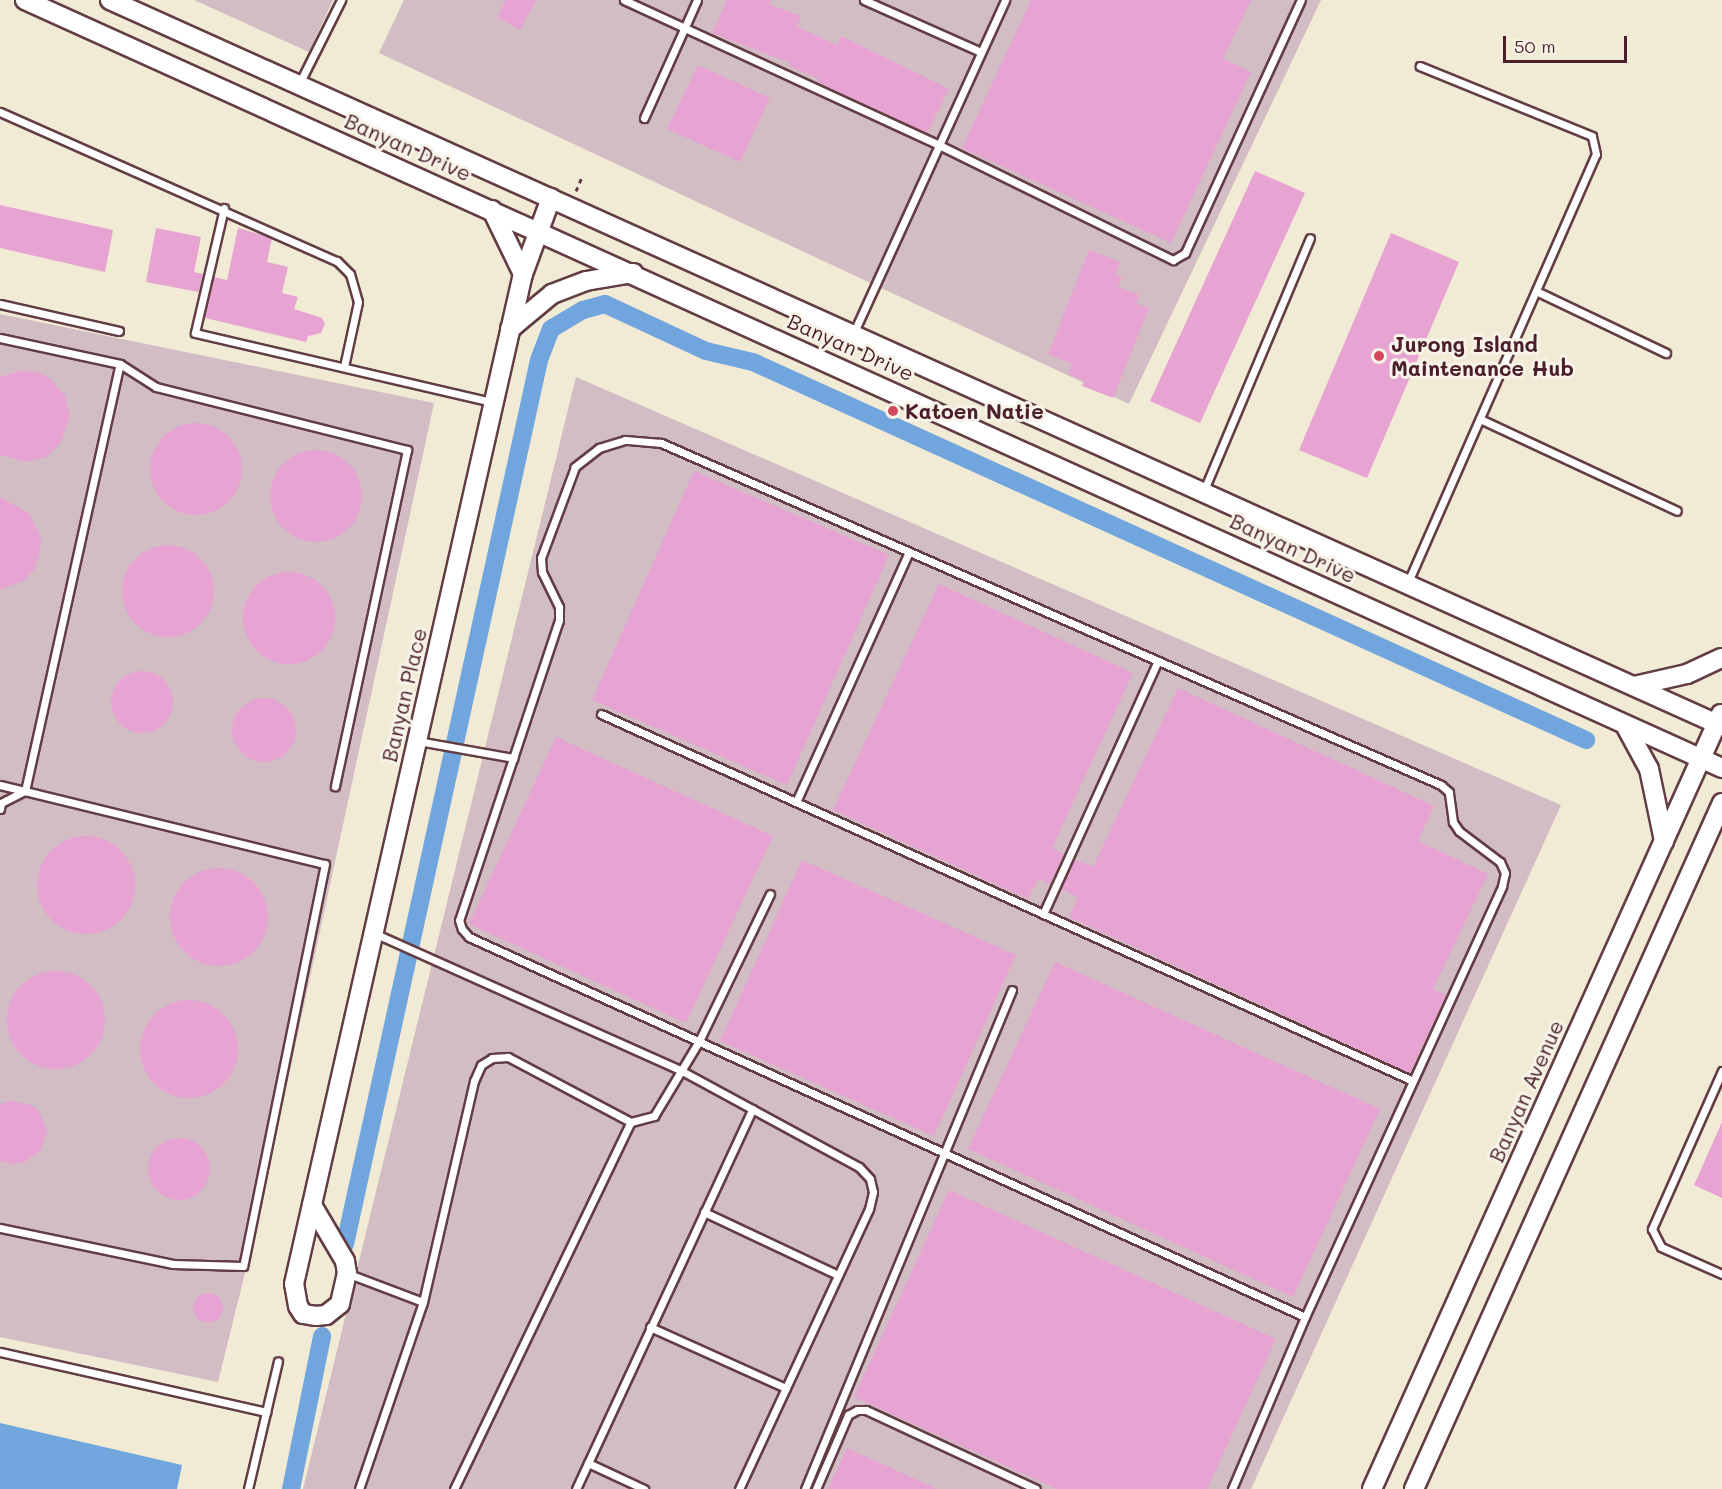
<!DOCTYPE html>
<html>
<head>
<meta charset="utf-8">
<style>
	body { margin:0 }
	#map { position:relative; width:1722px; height:1489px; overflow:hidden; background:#f1ead4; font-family:Mali,sans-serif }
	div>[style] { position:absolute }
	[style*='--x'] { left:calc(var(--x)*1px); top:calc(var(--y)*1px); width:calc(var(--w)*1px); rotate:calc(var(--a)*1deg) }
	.industrial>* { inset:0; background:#d2bdc5 }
	.water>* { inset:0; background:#71a5dd }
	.canal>* { height:18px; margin:-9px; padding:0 9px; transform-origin:9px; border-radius:9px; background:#71a5dd }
	.building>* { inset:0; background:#e7a3d1 }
	.round { border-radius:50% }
	.path>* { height:3px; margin-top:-1.5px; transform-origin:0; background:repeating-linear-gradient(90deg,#633d44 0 4.5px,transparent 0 9px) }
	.roads { filter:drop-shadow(2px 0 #633d44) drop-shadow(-2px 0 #633d44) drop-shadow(0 2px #633d44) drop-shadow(0 -2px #633d44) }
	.service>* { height:7px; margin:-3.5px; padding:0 3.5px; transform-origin:3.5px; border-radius:3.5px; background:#fff }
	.tertiary>* { height:18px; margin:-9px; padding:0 9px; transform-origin:9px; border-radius:9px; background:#fff }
	.dots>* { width:16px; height:16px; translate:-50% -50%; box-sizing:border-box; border:3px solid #f7f3e8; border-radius:50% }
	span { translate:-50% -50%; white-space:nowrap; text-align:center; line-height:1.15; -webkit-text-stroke:6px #f7f3e8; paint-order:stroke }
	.street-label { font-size:21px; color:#4a1f2b }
	.poi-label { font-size:21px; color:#4a1f2b; font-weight:700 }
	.left { translate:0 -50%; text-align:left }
	.scale { position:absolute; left:1503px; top:36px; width:124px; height:27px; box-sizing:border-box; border:3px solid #4a1f2b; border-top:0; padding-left:8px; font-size:18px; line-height:21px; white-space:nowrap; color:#4a1f2b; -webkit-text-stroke:4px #f7f3e8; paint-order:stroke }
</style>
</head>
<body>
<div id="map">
	<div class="industrial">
		<i style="clip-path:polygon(194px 0,333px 0,309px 52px)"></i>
		<i style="clip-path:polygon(404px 0,1321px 0,1129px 404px,379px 53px)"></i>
		<i style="clip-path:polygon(0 314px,434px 403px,254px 1237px,218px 1382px,0 1337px)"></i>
		<i style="clip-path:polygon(576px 377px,1561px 805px,1251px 1489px,303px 1489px)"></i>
	</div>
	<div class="water">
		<i style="clip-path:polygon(0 1423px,182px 1465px,177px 1489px,0 1489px)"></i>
	</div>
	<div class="canal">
		<i style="--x:345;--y:1244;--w:905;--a:-77.62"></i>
		<i style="--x:539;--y:360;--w:33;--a:-69"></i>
		<i style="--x:551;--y:329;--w:37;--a:-31"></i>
		<i style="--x:583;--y:310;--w:23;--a:-15"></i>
		<i style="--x:605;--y:304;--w:111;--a:25"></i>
		<i style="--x:706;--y:351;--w:48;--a:13.2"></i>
		<i style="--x:753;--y:362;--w:915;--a:24.41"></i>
		<i style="--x:291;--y:1489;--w:156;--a:-78.5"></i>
	</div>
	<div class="building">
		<i style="clip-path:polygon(506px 0,536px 0,520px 30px,497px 17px)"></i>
		<i style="clip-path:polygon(727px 0,771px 0,769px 4px,801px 16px,797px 27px,837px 45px,841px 36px,949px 89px,927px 133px,825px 86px,817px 82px,819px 79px,789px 66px,790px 63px,712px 33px)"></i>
		<i style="clip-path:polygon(1031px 0,1251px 0,1223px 59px,1251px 72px,1171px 243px,962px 148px)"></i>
		<i style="clip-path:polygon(698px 65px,770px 98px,740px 162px,667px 129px)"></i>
		<i style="clip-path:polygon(1255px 171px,1305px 193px,1200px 423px,1150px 401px)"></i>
		<i style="clip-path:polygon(0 205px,113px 230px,105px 272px,0 248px)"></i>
		<i style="clip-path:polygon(156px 228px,201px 237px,194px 272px,203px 274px,199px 292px,146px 282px)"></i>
		<i style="clip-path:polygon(238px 228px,272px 238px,267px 262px,288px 267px,282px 293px,298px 297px,294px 309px,322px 318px,325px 324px,321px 333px,308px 336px,306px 342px,205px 318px,214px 277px,227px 280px)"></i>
		<i style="clip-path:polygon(1391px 233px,1459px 262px,1367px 478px,1299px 450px)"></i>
		<i style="clip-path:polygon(1089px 250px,1120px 262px,1115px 274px,1122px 277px,1118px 287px,1139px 295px,1136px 303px,1149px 308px,1113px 398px,1082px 386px,1084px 381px,1068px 374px,1072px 364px,1048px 354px)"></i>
		<i style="clip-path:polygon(20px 371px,37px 372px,51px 379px,65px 396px,70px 416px,60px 444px,46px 457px,25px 462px,0 455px,0 377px)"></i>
		<i class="round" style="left:150px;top:423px;width:92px;height:92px"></i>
		<i class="round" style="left:270px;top:450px;width:92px;height:92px"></i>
		<i style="clip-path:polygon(694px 471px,889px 555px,787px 785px,592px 700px)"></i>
		<i style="clip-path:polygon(0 497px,30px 514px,42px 541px,34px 570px,23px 581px,0 589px)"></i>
		<i class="round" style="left:122px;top:545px;width:92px;height:92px"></i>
		<i class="round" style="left:243px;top:572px;width:92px;height:92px"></i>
		<i style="clip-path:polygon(939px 584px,1133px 673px,1052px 848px,1064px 854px,1050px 884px,1038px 879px,1028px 899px,833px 810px)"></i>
		<i class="round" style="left:111px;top:671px;width:62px;height:62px"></i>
		<i style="clip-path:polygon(1178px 688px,1434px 806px,1418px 841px,1488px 874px,1433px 989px,1446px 995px,1410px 1073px,1069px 917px,1078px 897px,1061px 889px,1074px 859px,1093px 867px)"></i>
		<i class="round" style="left:232px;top:698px;width:64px;height:64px"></i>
		<i style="clip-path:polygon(556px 737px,773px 836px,686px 1023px,469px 924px)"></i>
		<i class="round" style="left:37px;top:836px;width:98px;height:98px"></i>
		<i style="clip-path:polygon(802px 860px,1016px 955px,934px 1136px,720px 1041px)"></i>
		<i class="round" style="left:170px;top:868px;width:98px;height:98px"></i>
		<i style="clip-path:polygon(1055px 962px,1380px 1109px,1293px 1297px,968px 1149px)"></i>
		<i class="round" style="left:7px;top:971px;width:98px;height:98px"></i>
		<i class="round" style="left:140px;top:1000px;width:98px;height:98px"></i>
		<i style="clip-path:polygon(11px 1101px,31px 1105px,39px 1111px,47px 1130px,41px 1150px,25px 1162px,14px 1164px,0 1161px,0 1104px)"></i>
		<i style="clip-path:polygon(1722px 1122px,1722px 1198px,1694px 1185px)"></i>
		<i class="round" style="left:148px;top:1138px;width:62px;height:62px"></i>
		<i style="clip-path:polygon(949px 1190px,1276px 1339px,1207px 1489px,1057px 1489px,854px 1397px)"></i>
		<i class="round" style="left:193px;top:1293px;width:30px;height:30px"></i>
		<i style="clip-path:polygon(847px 1448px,937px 1489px,828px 1489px)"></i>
	</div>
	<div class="path">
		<i style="--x:576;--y:191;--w:15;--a:-67"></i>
	</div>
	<div class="roads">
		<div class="service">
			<i style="--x:624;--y:0;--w:347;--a:24.7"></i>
			<i style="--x:939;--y:145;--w:261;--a:26.2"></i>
			<i style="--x:1173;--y:260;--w:14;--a:-30"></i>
			<i style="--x:1185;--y:253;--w:278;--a:-65.4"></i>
			<i style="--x:864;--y:0;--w:128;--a:24"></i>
			<i style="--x:299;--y:84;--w:94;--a:-63.4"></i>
			<i style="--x:0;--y:112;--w:368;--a:23.9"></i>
			<i style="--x:337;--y:261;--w:18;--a:45"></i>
			<i style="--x:350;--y:274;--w:29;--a:74"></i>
			<i style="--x:358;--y:302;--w:66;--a:102.2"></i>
			<i style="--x:644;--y:118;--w:129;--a:-65.8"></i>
			<i style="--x:224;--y:208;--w:128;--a:103.1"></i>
			<i style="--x:195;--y:333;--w:305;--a:13.1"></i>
			<i style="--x:1536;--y:291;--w:144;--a:25.5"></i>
			<i style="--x:0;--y:304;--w:122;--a:12.8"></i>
			<i style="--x:853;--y:334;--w:367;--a:-65.5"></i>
			<i style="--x:0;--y:338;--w:123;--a:12.2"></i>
			<i style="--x:120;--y:364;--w:43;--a:32.6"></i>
			<i style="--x:156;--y:387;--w:259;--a:14.1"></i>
			<i style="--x:407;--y:450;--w:344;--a:102.1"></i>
			<i style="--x:1480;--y:419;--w:217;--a:25"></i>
			<i style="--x:1204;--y:490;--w:273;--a:-67.2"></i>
			<i style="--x:1408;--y:582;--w:467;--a:-66.3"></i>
			<i style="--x:1596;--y:154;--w:18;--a:-103"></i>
			<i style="--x:1592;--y:136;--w:186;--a:-157.9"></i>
			<i style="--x:601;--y:714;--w:891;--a:24.32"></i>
			<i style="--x:418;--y:741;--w:97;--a:10.1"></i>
			<i style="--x:0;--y:785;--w:334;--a:13.7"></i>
			<i style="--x:325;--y:864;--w:410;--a:101.5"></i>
			<i style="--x:243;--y:1266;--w:70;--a:-178.4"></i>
			<i style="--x:173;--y:1264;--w:177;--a:-168.2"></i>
			<i style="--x:25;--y:791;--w:437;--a:-77.5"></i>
			<i style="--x:796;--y:802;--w:274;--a:-65.7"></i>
			<i style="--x:0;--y:809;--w:6;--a:-81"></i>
			<i style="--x:1;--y:803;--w:27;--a:-27"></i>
			<i style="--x:1043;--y:914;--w:278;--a:-65.6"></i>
			<i style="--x:374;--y:933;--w:338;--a:24.1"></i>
			<i style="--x:682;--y:1071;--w:201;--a:28.5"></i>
			<i style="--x:859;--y:1167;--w:16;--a:47"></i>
			<i style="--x:870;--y:1179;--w:13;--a:77"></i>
			<i style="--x:873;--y:1192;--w:17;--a:103"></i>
			<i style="--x:869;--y:1209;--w:309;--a:114.9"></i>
			<i style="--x:1722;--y:1071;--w:173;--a:113.9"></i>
			<i style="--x:1652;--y:1229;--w:20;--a:63"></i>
			<i style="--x:1661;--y:1247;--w:67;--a:23.9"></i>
			<i style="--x:704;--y:1212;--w:148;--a:25.2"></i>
			<i style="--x:349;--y:1274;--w:79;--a:20.7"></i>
			<i style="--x:650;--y:1327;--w:149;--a:24.2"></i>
			<i style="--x:0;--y:1352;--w:273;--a:12.7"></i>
			<i style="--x:588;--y:1463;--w:62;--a:24.9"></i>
			<i style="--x:248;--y:1489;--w:131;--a:-76.8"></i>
			<i style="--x:359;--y:1489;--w:198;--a:-71.1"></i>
			<i style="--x:423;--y:1302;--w:227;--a:-77"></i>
			<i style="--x:474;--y:1081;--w:17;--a:-66"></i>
			<i style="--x:481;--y:1065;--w:13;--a:-32"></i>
			<i style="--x:492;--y:1058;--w:16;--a:-4"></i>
			<i style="--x:508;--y:1057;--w:139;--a:27.9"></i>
			<i style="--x:631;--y:1122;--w:24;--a:-15"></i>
			<i style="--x:654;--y:1116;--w:87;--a:-59"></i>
			<i style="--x:699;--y:1041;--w:163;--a:-64.2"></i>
			<i style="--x:454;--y:1489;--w:407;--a:-64.3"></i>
			<i style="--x:576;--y:1489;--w:419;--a:-65.1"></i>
			<i style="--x:805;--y:1489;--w:540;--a:-67.47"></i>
			<i style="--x:816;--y:1489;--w:81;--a:-66.6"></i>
			<i style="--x:848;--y:1415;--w:10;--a:-29"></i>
			<i style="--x:857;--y:1410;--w:9;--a:0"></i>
			<i style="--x:866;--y:1410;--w:187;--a:24.9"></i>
			<i style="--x:1232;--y:1489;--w:187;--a:-67"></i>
			<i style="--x:1305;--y:1317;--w:474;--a:-65.4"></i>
			<i style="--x:1502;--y:886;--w:13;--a:-77"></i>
			<i style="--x:1505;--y:873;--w:12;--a:-114"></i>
			<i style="--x:1500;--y:862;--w:51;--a:-142.9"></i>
			<i style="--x:1459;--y:831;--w:11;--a:-124"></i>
			<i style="--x:1453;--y:822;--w:30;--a:-98"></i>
			<i style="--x:1449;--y:792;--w:11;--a:-139"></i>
			<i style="--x:1441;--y:785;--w:852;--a:-156.32"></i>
			<i style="--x:661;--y:443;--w:36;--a:-175"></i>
			<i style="--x:625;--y:440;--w:27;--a:163"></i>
			<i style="--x:599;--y:448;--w:31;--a:142"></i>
			<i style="--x:575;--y:467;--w:97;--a:110.5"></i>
			<i style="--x:541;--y:558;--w:14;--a:86"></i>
			<i style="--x:542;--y:572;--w:39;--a:64"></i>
			<i style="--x:559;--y:607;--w:13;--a:90"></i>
			<i style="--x:559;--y:620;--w:316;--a:108.4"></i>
			<i style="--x:459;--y:920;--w:9;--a:72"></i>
			<i style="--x:462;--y:929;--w:11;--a:49"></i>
			<i style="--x:469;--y:937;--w:918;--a:24.44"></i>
		</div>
		<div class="tertiary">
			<i style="--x:25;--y:0;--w:1863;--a:24.35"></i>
			<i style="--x:110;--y:0;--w:1768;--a:24.25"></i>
			<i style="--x:492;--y:210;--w:71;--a:64.2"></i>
			<i style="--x:510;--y:329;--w:55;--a:-39.8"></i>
			<i style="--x:552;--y:294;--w:36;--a:-21"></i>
			<i style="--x:586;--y:281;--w:48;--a:-9.7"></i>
			<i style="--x:1634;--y:686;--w:54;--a:-12.8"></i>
			<i style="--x:1687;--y:674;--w:38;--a:-25"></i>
			<i style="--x:1625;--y:725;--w:50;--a:61.4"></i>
			<i style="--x:1649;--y:769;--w:74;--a:78.2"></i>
			<i style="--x:312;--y:1205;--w:65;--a:59.5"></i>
			<i style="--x:345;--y:1261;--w:12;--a:81"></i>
			<i style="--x:347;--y:1273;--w:32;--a:103"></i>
			<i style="--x:340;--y:1304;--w:18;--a:142"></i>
			<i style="--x:326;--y:1315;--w:10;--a:174"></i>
			<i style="--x:316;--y:1316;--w:13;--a:-171"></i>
			<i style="--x:303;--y:1314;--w:9;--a:-122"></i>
			<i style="--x:298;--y:1306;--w:22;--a:-100"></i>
			<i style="--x:294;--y:1284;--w:1036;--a:-77.23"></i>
			<i style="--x:523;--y:274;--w:81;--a:-69.8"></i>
			<i style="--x:1372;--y:1489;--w:850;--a:-65.76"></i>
			<i style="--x:1414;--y:1489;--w:752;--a:-65.82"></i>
		</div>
	</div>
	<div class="dots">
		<i style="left:1379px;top:356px;background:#d1495b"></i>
		<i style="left:893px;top:411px;background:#d1495b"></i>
	</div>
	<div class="street-label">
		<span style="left:408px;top:147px;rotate:24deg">Banyan Drive</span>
		<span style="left:851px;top:347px;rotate:24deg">Banyan Drive</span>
		<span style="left:1293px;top:548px;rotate:25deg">Banyan Drive</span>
		<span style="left:404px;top:695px;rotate:-77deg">Banyan Place</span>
		<span style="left:1526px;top:1091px;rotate:-66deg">Banyan Avenue</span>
	</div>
	<div class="poi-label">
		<span class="left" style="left:1391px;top:356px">Jurong Island<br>Maintenance Hub</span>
		<span class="left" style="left:905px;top:411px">Katoen Natie</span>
	</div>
	<div class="scale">50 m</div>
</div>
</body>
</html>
